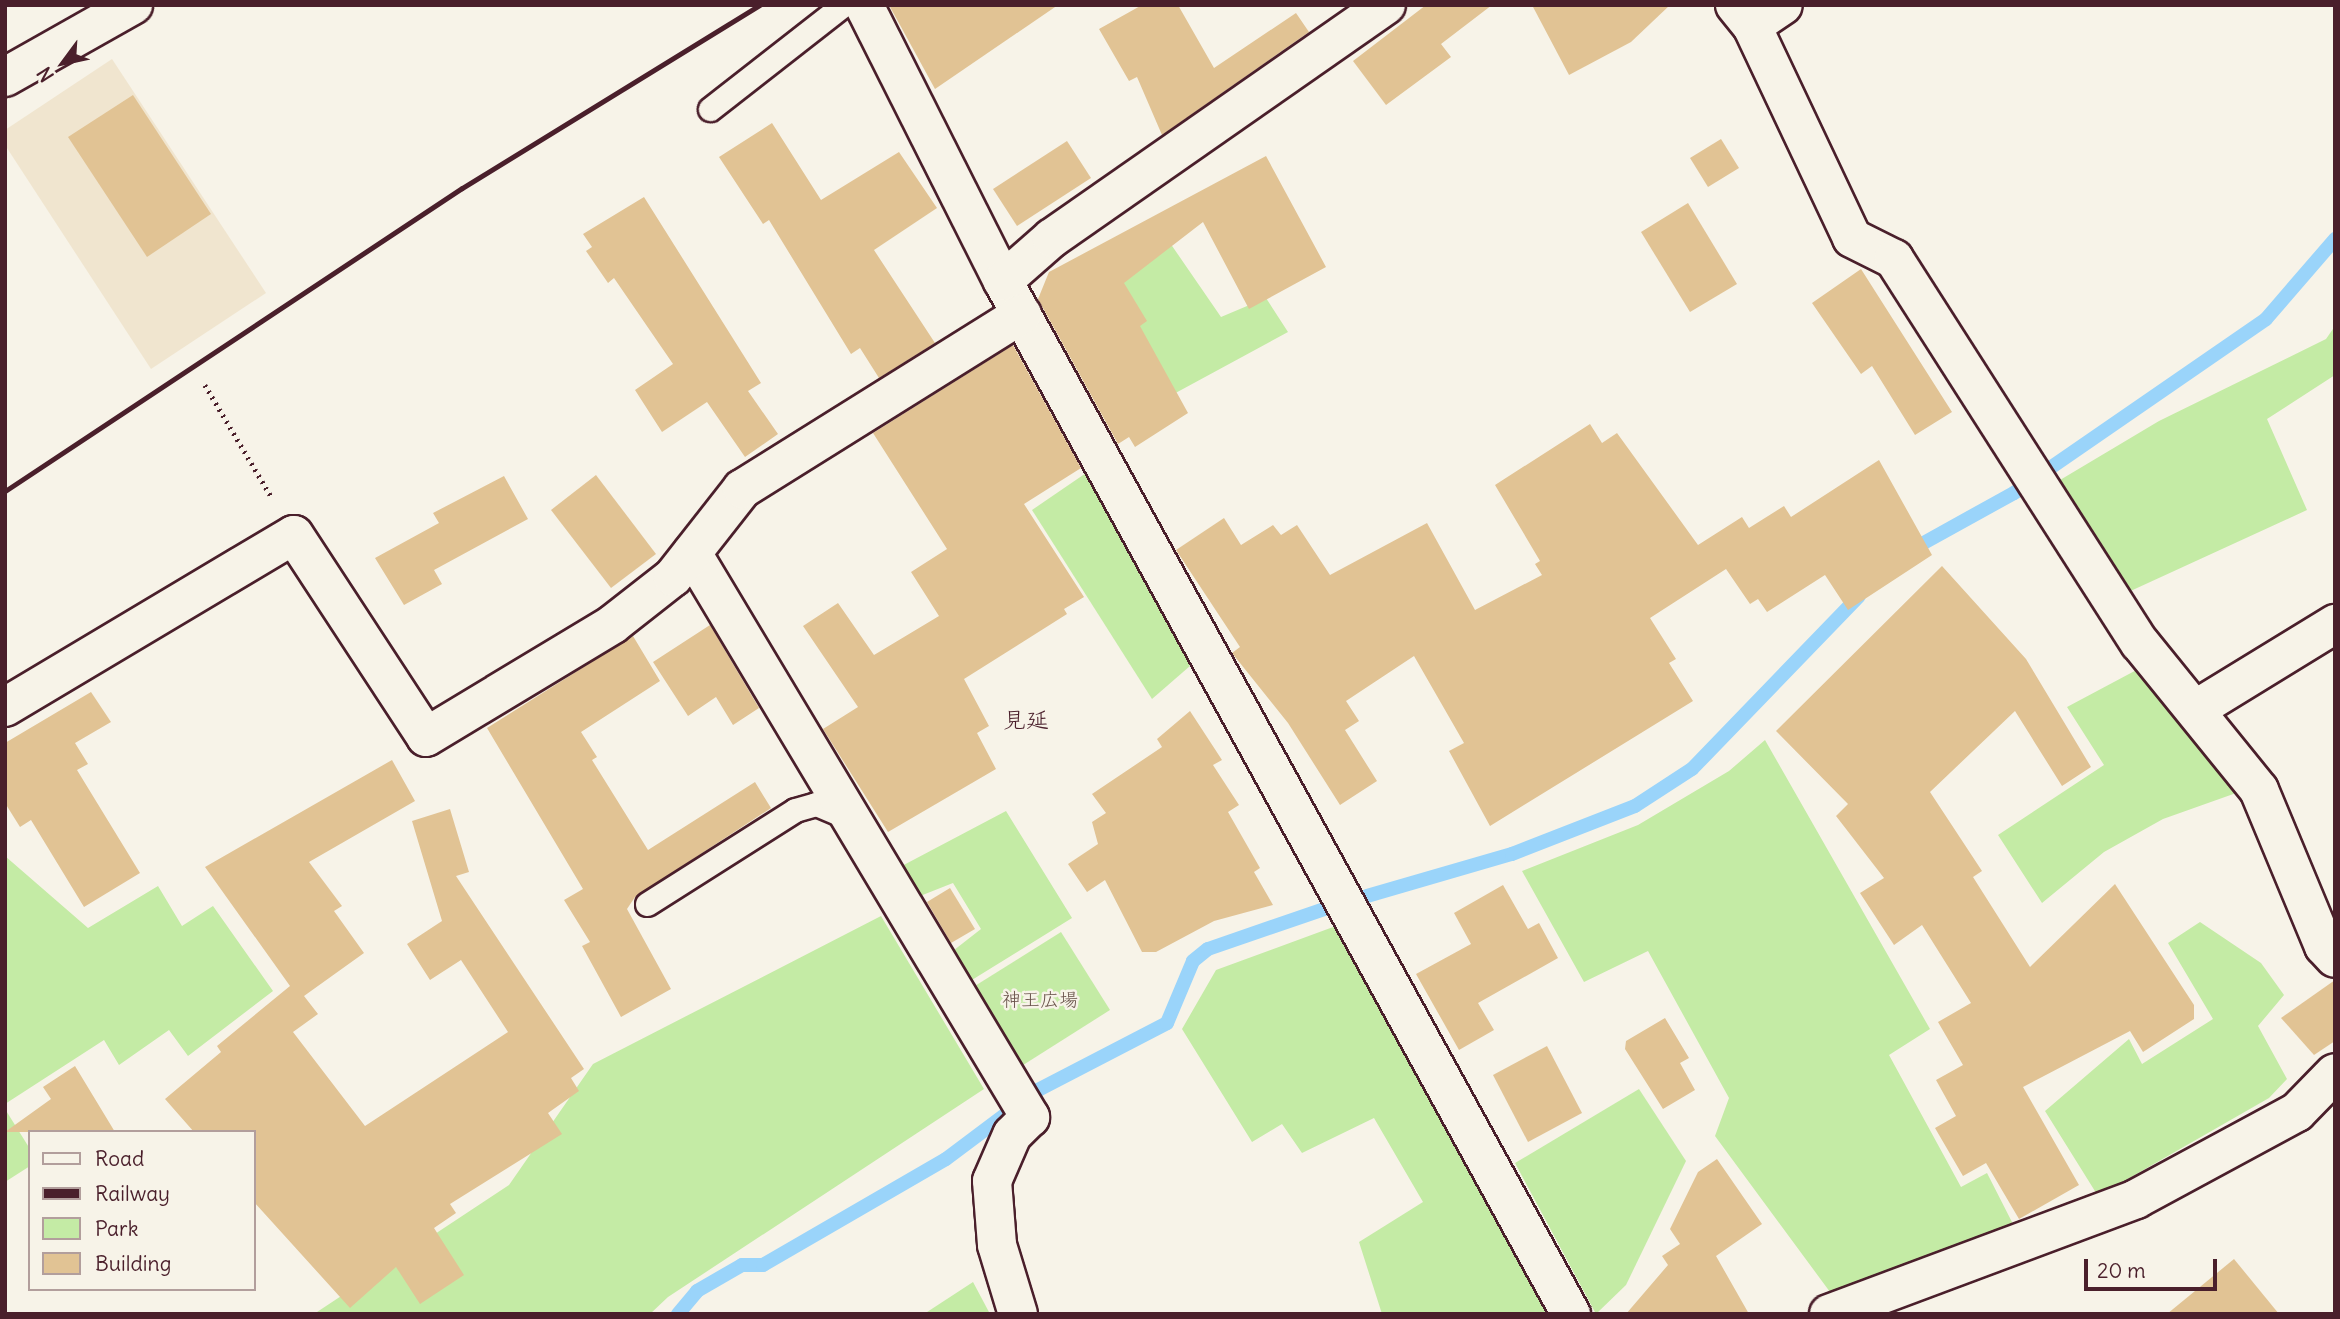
<!DOCTYPE html>
<html>
<head>
<meta charset="utf-8">
<style>
	body { margin:0 }
	#map { position:relative; width:2340px; height:1319px; overflow:hidden; background:#f7f3e8; font-family:Delius,"Klee One",sans-serif }
	div>[style] { position:absolute }
	[style*='--x'] { left:calc(var(--x)*1px); top:calc(var(--y)*1px); width:calc(var(--w)*1px); rotate:calc(var(--a)*1deg) }
	.built>* { inset:0; background:#f0e5cf }
	.green>* { inset:0; background:#c4eba5 }
	.stream>* { height:14px; margin:-7px; padding:0 7px; transform-origin:7px; border-radius:7px; background:#9ad4fa }
	.building>* { inset:0; background:#e1c394 }
	.path>* { height:4.5px; margin-top:-2.25px; transform-origin:0; background:repeating-linear-gradient(90deg,#4a1f2b 0 2px,transparent 0 7px) }
	.roads { filter:drop-shadow(2px 0 #4a1f2b) drop-shadow(-2px 0 #4a1f2b) drop-shadow(0 2px #4a1f2b) drop-shadow(0 -2px #4a1f2b) }
	.lane>* { height:23px; margin:-11.5px; padding:0 11.5px; transform-origin:11.5px; border-radius:11.5px; background:#f7f3e8 }
	.street>* { height:38px; margin:-19px; padding:0 19px; transform-origin:19px; border-radius:19px; background:#f7f3e8 }
	.secondary>* { height:38px; margin:-19px; padding:0 19px; transform-origin:19px; border-radius:19px; background:#f7f3e8 }
	.rail>* { height:5px; margin:-2.5px; padding:0 2.5px; transform-origin:2.5px; border-radius:2.5px; background:#4a1f2b }
	span { translate:-50% -50%; white-space:nowrap; text-align:center; line-height:1.15; -webkit-text-stroke:5px #f7f3e8; paint-order:stroke }
	.park-label { font-size:19px; color:#68524a }
	.quarter-label { font-size:23px; color:#4a1f2b }
	.frame { position:absolute; inset:0; border:7px solid #4a1f2b; pointer-events:none }
	.legend { position:absolute; left:28px; top:1130px; width:228px; height:161px; box-sizing:border-box; background:#f7f3e8; border:2px solid #b29e9c; margin:0; padding:9px 12px; list-style:none; font-size:21px; color:#4a1f2b }
	.legend li { display:flex; align-items:center; gap:14px; height:35px }
	.legend b { width:35px; border:2px solid #b29e9c }
	.north { position:absolute; left:28px; top:28px; width:70px; height:70px; -webkit-text-stroke:5px #f7f3e8; paint-order:stroke; rotate:237deg; font-size:19px; font-weight:700; line-height:28px; text-align:center; color:#4a1f2b }
	.north::after { content:''; display:block; margin:auto; width:24px; height:32px; background:#4a1f2b; clip-path:polygon(50% 0,100% 100%,50% 72%,0 100%) }
	.scale { position:absolute; left:2084px; top:1259px; width:133px; height:32px; box-sizing:border-box; border:4px solid #4a1f2b; border-top:0; padding-left:9px; font-size:21px; line-height:24px; white-space:nowrap; color:#4a1f2b; -webkit-text-stroke:5px #f7f3e8; paint-order:stroke }
</style>
</head>
<body>
<div id="map">
	<div class="built">
		<i style="clip-path:polygon(112px 59px,266px 293px,151px 369px,5px 145px,5px 130px)"></i>
	</div>
	<div class="green">
		<i style="clip-path:polygon(1168px 240px,1221px 317px,1266px 298px,1288px 332px,1170px 396px,1103px 292px)"></i>
		<i style="clip-path:polygon(2335px 326px,2335px 375px,2267px 419px,2307px 510px,2124px 594px,2055px 483px,2159px 421px,2326px 339px)"></i>
		<i style="clip-path:polygon(1089px 471px,1190px 666px,1152px 699px,1032px 510px)"></i>
		<i style="clip-path:polygon(2144px 666px,2239px 792px,2163px 819px,2104px 852px,2042px 903px,1998px 835px,2104px 765px,2067px 707px)"></i>
		<i style="clip-path:polygon(1765px 740px,1930px 1029px,1889px 1055px,1961px 1187px,1987px 1173px,2014px 1226px,1830px 1292px,1715px 1136px,1729px 1098px,1648px 951px,1584px 982px,1522px 871px,1638px 825px,1729px 771px)"></i>
		<i style="clip-path:polygon(1006px 811px,1072px 918px,967px 983px,949px 954px,981px 929px,953px 883px,915px 898px,898px 868px)"></i>
		<i style="clip-path:polygon(5px 856px,88px 928px,158px 886px,182px 926px,213px 906px,273px 991px,188px 1056px,169px 1030px,119px 1065px,104px 1040px,5px 1104px)"></i>
		<i style="clip-path:polygon(881px 916px,984px 1089px,668px 1297px,650px 1314px,314px 1314px,509px 1185px,593px 1064px)"></i>
		<i style="clip-path:polygon(2200px 922px,2261px 963px,2284px 995px,2258px 1026px,2287px 1079px,2269px 1098px,2098px 1196px,2045px 1111px,2129px 1039px,2142px 1064px,2213px 1019px,2168px 943px)"></i>
		<i style="clip-path:polygon(1344px 923px,1555px 1314px,1382px 1314px,1359px 1242px,1423px 1202px,1374px 1118px,1302px 1153px,1282px 1124px,1252px 1142px,1182px 1029px,1216px 970px)"></i>
		<i style="clip-path:polygon(1061px 932px,1110px 1010px,1020px 1067px,970px 989px)"></i>
		<i style="clip-path:polygon(1639px 1089px,1686px 1161px,1626px 1285px,1596px 1314px,1515px 1163px)"></i>
		<i style="clip-path:polygon(5px 1109px,30px 1149px,30px 1166px,5px 1182px)"></i>
		<i style="clip-path:polygon(973px 1282px,990px 1314px,924px 1314px)"></i>
	</div>
	<div class="stream">
		<i style="--x:1911;--y:550;--w:118;--a:-29"></i>
		<i style="--x:2014;--y:493;--w:306;--a:-34.6"></i>
		<i style="--x:2266;--y:319;--w:106;--a:-49.2"></i>
		<i style="--x:1367;--y:896;--w:151;--a:-16.2"></i>
		<i style="--x:1512;--y:854;--w:132;--a:-21.3"></i>
		<i style="--x:1635;--y:806;--w:68;--a:-33"></i>
		<i style="--x:1692;--y:769;--w:240;--a:-46"></i>
		<i style="--x:678;--y:1314;--w:30;--a:-50"></i>
		<i style="--x:697;--y:1291;--w:52;--a:-30"></i>
		<i style="--x:742;--y:1265;--w:21;--a:0"></i>
		<i style="--x:763;--y:1265;--w:211;--a:-30.1"></i>
		<i style="--x:946;--y:1159;--w:115;--a:-36.9"></i>
		<i style="--x:1038;--y:1090;--w:145;--a:-27.4"></i>
		<i style="--x:1167;--y:1023;--w:67;--a:-67.2"></i>
		<i style="--x:1193;--y:961;--w:19;--a:-39"></i>
		<i style="--x:1208;--y:949;--w:132;--a:-19"></i>
	</div>
	<div class="building">
		<i style="clip-path:polygon(889px 5px,1058px 5px,935px 89px)"></i>
		<i style="clip-path:polygon(1142px 5px,1178px 5px,1214px 68px,1296px 13px,1309px 32px,1162px 135px,1137px 77px,1129px 81px,1099px 29px)"></i>
		<i style="clip-path:polygon(1426px 5px,1492px 5px,1441px 44px,1451px 57px,1386px 105px,1353px 61px)"></i>
		<i style="clip-path:polygon(1532px 5px,1670px 5px,1631px 42px,1569px 75px)"></i>
		<i style="clip-path:polygon(133px 95px,211px 214px,147px 257px,68px 137px)"></i>
		<i style="clip-path:polygon(772px 123px,821px 200px,899px 152px,937px 208px,874px 250px,935px 343px,879px 378px,860px 348px,851px 354px,769px 220px,763px 224px,719px 157px)"></i>
		<i style="clip-path:polygon(1721px 139px,1739px 168px,1708px 187px,1690px 158px)"></i>
		<i style="clip-path:polygon(1067px 141px,1091px 178px,1017px 226px,993px 189px)"></i>
		<i style="clip-path:polygon(1266px 156px,1326px 267px,1249px 309px,1203px 222px,1124px 283px,1147px 321px,1140px 326px,1188px 413px,1135px 447px,1129px 437px,1118px 444px,1038px 299px,1049px 272px)"></i>
		<i style="clip-path:polygon(644px 197px,761px 383px,748px 391px,778px 434px,745px 457px,707px 402px,662px 432px,635px 390px,673px 364px,614px 278px,608px 283px,586px 251px,592px 247px,583px 234px)"></i>
		<i style="clip-path:polygon(1688px 203px,1737px 284px,1690px 312px,1641px 232px)"></i>
		<i style="clip-path:polygon(1861px 269px,1952px 412px,1915px 435px,1872px 366px,1861px 374px,1812px 303px)"></i>
		<i style="clip-path:polygon(1013px 345px,1081px 468px,1024px 504px,1084px 597px,1064px 609px,1067px 614px,964px 679px,989px 726px,977px 733px,996px 769px,888px 832px,823px 729px,858px 707px,803px 626px,838px 603px,874px 655px,939px 616px,911px 572px,947px 549px,873px 433px)"></i>
		<i style="clip-path:polygon(1590px 424px,1602px 443px,1617px 433px,1698px 545px,1742px 517px,1749px 528px,1784px 506px,1791px 517px,1879px 460px,1932px 555px,1848px 610px,1825px 575px,1767px 612px,1758px 599px,1750px 604px,1726px 569px,1650px 618px,1676px 659px,1669px 663px,1693px 701px,1490px 826px,1449px 751px,1464px 743px,1414px 656px,1346px 701px,1359px 721px,1345px 730px,1377px 781px,1340px 805px,1288px 723px,1232px 653px,1240px 647px,1176px 550px,1224px 518px,1241px 545px,1273px 525px,1281px 535px,1297px 525px,1330px 575px,1427px 523px,1475px 610px,1542px 575px,1535px 564px,1540px 561px,1495px 485px)"></i>
		<i style="clip-path:polygon(596px 475px,656px 554px,611px 588px,551px 510px)"></i>
		<i style="clip-path:polygon(504px 476px,528px 519px,434px 570px,442px 584px,404px 605px,375px 558px,439px 523px,433px 513px)"></i>
		<i style="clip-path:polygon(1942px 566px,2026px 659px,2091px 767px,2062px 786px,2015px 711px,1930px 792px,1982px 871px,1973px 877px,2030px 967px,2115px 884px,2194px 1005px,2194px 1019px,2143px 1052px,2130px 1031px,2023px 1087px,2079px 1185px,2019px 1219px,1986px 1163px,1963px 1176px,1935px 1128px,1956px 1116px,1936px 1080px,1963px 1065px,1938px 1022px,1971px 1003px,1922px 925px,1894px 945px,1860px 893px,1884px 878px,1836px 816px,1848px 804px,1776px 731px)"></i>
		<i style="clip-path:polygon(710px 625px,759px 708px,733px 725px,716px 697px,688px 716px,653px 662px)"></i>
		<i style="clip-path:polygon(633px 636px,660px 681px,581px 732px,597px 757px,592px 760px,648px 850px,755px 782px,771px 808px,635px 897px,627px 909px,671px 989px,621px 1017px,582px 946px,590px 942px,564px 900px,583px 889px,487px 728px)"></i>
		<i style="clip-path:polygon(91px 692px,111px 722px,75px 743px,88px 764px,77px 770px,140px 873px,84px 907px,31px 820px,20px 827px,5px 803px,5px 743px)"></i>
		<i style="clip-path:polygon(1190px 711px,1222px 760px,1213px 765px,1239px 805px,1228px 812px,1260px 868px,1254px 872px,1273px 905px,1214px 921px,1156px 952px,1142px 952px,1105px 880px,1087px 892px,1068px 864px,1098px 844px,1092px 822px,1106px 813px,1092px 794px,1162px 747px,1157px 739px)"></i>
		<i style="clip-path:polygon(392px 760px,415px 801px,309px 862px,342px 906px,334px 911px,364px 953px,304px 996px,318px 1014px,293px 1032px,365px 1126px,508px 1032px,461px 960px,430px 980px,407px 944px,442px 921px,412px 821px,450px 809px,469px 872px,456px 876px,584px 1069px,571px 1078px,579px 1091px,548px 1113px,562px 1134px,450px 1204px,456px 1213px,434px 1228px,464px 1275px,420px 1304px,396px 1267px,350px 1308px,254px 1202px,254px 1132px,194px 1132px,165px 1099px,221px 1052px,217px 1046px,290px 986px,205px 867px)"></i>
		<i style="clip-path:polygon(1503px 885px,1528px 929px,1539px 923px,1558px 958px,1478px 1003px,1494px 1030px,1459px 1050px,1416px 974px,1471px 944px,1454px 913px)"></i>
		<i style="clip-path:polygon(950px 888px,975px 929px,951px 943px,927px 902px)"></i>
		<i style="clip-path:polygon(2335px 980px,2335px 1041px,2314px 1055px,2281px 1018px)"></i>
		<i style="clip-path:polygon(1665px 1018px,1689px 1058px,1680px 1063px,1695px 1090px,1663px 1109px,1625px 1049px,1626px 1041px)"></i>
		<i style="clip-path:polygon(1547px 1046px,1582px 1113px,1528px 1142px,1493px 1075px)"></i>
		<i style="clip-path:polygon(75px 1066px,115px 1132px,5px 1132px,51px 1099px,43px 1087px)"></i>
		<i style="clip-path:polygon(1717px 1159px,1762px 1224px,1716px 1256px,1749px 1314px,1626px 1314px,1668px 1265px,1662px 1256px,1680px 1244px,1670px 1229px,1698px 1172px)"></i>
		<i style="clip-path:polygon(2234px 1259px,2279px 1314px,2167px 1314px)"></i>
	</div>
	<div class="path">
		<i style="--x:205;--y:385;--w:131;--a:59.3"></i>
	</div>
	<div class="roads">
		<div class="lane">
			<i style="--x:710;--y:109;--w:169;--a:-38"></i>
			<i style="--x:647;--y:904;--w:175;--a:-32.4"></i>
			<i style="--x:795;--y:810;--w:22;--a:-16"></i>
			<i style="--x:816;--y:804;--w:34;--a:23"></i>
		</div>
		<div class="street">
			<i style="--x:864;--y:5;--w:309;--a:63.3"></i>
			<i style="--x:1003;--y:281;--w:1179;--a:61.2"></i>
			<i style="--x:1735;--y:5;--w:27;--a:51"></i>
			<i style="--x:1752;--y:26;--w:234;--a:64.7"></i>
			<i style="--x:1852;--y:238;--w:47;--a:26.6"></i>
			<i style="--x:1894;--y:259;--w:456;--a:57.4"></i>
			<i style="--x:2140;--y:643;--w:189;--a:51"></i>
			<i style="--x:2259;--y:790;--w:169;--a:67.4"></i>
			<i style="--x:2324;--y:946;--w:16;--a:47"></i>
			<i style="--x:1752;--y:26;--w:37;--a:-34"></i>
			<i style="--x:1003;--y:281;--w:65;--a:-41.3"></i>
			<i style="--x:1052;--y:238;--w:407;--a:-34.9"></i>
			<i style="--x:692;--y:553;--w:658;--a:59.07"></i>
			<i style="--x:1030;--y:1117;--w:25;--a:135"></i>
			<i style="--x:1012;--y:1135;--w:50;--a:113.5"></i>
			<i style="--x:992;--y:1181;--w:64;--a:85.5"></i>
			<i style="--x:997;--y:1245;--w:72;--a:73.1"></i>
			<i style="--x:5;--y:707;--w:336;--a:-30.8"></i>
			<i style="--x:294;--y:535;--w:241;--a:56.8"></i>
			<i style="--x:426;--y:737;--w:218;--a:-31.1"></i>
			<i style="--x:613;--y:624;--w:76;--a:-38.1"></i>
			<i style="--x:673;--y:577;--w:112;--a:-51.9"></i>
			<i style="--x:742;--y:489;--w:330;--a:-32"></i>
			<i style="--x:2198;--y:708;--w:161;--a:-31.5"></i>
		</div>
		<div class="secondary">
			<i style="--x:5;--y:77;--w:147;--a:-29.4"></i>
			<i style="--x:1829;--y:1314;--w:328;--a:-20.5"></i>
			<i style="--x:2136;--y:1199;--w:183;--a:-28.4"></i>
			<i style="--x:2297;--y:1112;--w:54;--a:-45.7"></i>
		</div>
	</div>
	<div class="rail">
		<i style="--x:5;--y:491;--w:548;--a:-33.55"></i>
		<i style="--x:462;--y:188;--w:349;--a:-31.6"></i>
	</div>
	<div class="park-label">
		<span style="left:1040px;top:1000px">神王広場</span>
	</div>
	<div class="quarter-label">
		<span style="left:1026px;top:720px">見延</span>
	</div>
	<div class="frame"></div>
	<ul class="legend">
	<li><b style="height:9px;background:#f7f3e8"></b>Road</li>
	<li><b style="height:9px;background:#4a1f2b"></b>Railway</li>
	<li><b style="height:19px;background:#c4eba5"></b>Park</li>
	<li><b style="height:19px;background:#e1c394"></b>Building</li>
	</ul>
	<div class="north">N</div>
	<div class="scale">20 m</div>
</div>
</body>
</html>
